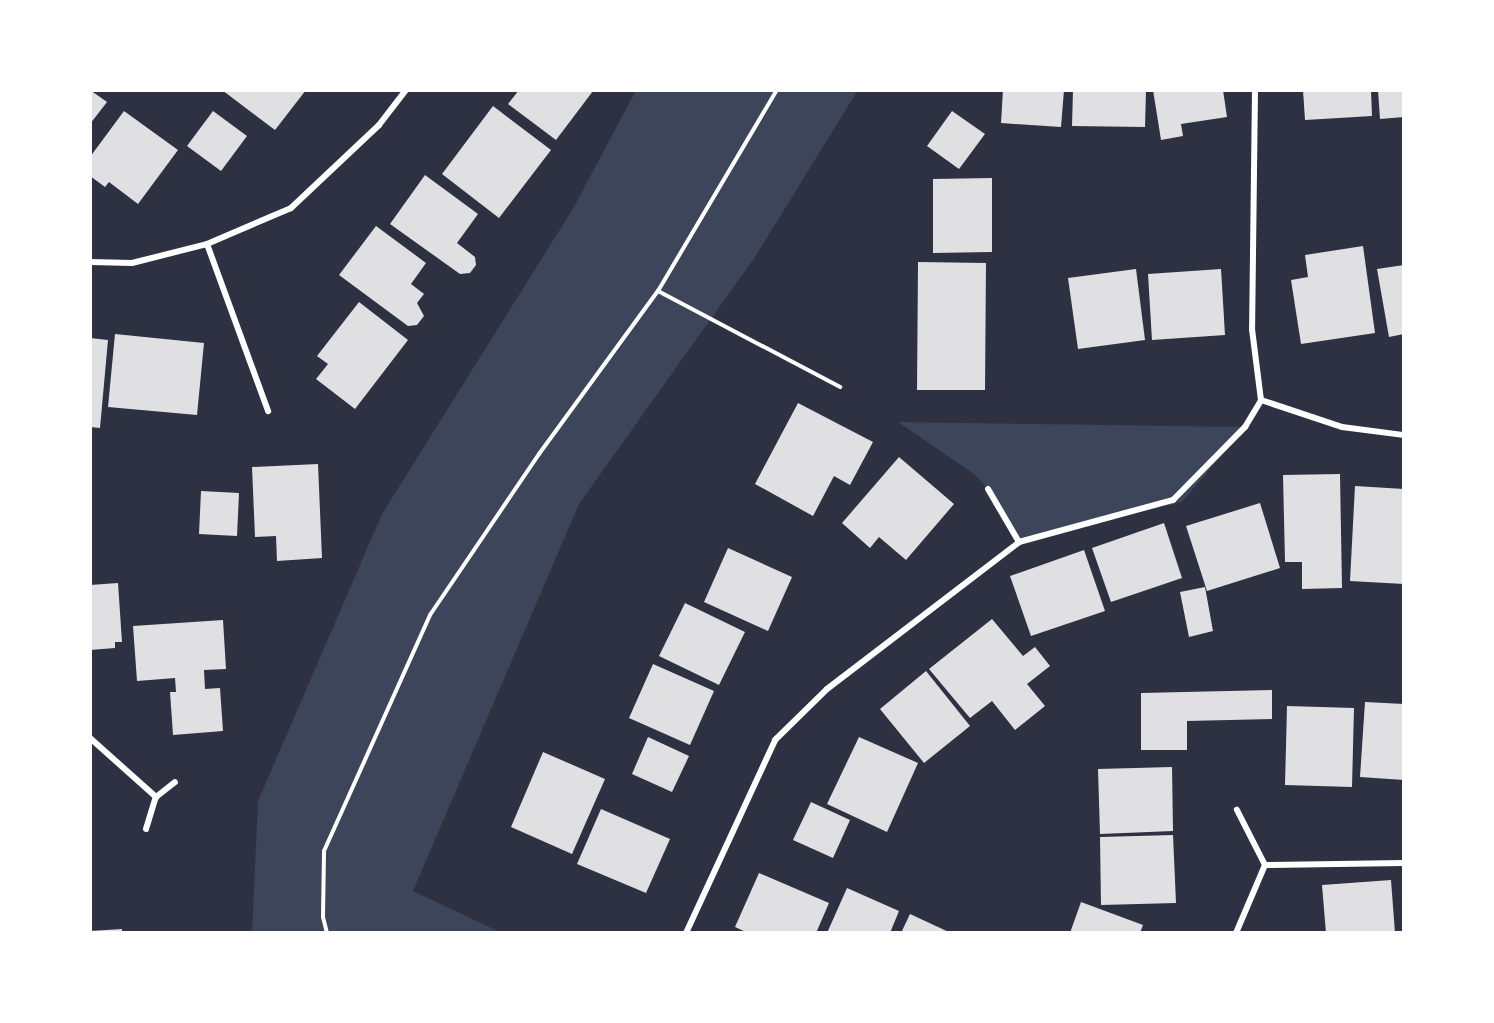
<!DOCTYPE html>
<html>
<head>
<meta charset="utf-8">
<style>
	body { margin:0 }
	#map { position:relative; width:1494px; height:1023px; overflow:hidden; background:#2d3142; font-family:Arial,sans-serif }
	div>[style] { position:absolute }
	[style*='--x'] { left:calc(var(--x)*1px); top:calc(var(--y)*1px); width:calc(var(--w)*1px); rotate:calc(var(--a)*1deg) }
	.green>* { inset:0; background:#3c4559 }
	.building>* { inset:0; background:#e0e0e3 }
	.path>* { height:4px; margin:-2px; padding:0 2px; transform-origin:2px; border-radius:2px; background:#fff }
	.minor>* { height:6px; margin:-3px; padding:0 3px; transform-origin:3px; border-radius:3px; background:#fff }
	span { translate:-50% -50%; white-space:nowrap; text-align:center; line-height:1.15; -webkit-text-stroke:4.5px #fff; paint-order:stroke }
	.frame { position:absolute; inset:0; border:92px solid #fff; pointer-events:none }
</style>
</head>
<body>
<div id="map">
	<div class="green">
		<i style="clip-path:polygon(636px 90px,858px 90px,755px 257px,579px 504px,413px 891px,502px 933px,252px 933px,258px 801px,382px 514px,574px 207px)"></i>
		<i style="clip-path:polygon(898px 422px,1245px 427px,1182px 502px,1019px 542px,988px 489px,974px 474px)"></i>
	</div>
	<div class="building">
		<i style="clip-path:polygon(90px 90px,107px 102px,90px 124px)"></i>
		<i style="clip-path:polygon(222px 90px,306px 90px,275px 130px)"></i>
		<i style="clip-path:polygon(519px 90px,592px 90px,593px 91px,556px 140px,508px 104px)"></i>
		<i style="clip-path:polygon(1003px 90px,1064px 90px,1061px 127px,1001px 123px)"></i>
		<i style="clip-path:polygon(1073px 90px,1146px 90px,1145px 127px,1072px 126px)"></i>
		<i style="clip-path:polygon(1153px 90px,1223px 90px,1227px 117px,1181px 124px,1183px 136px,1161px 140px)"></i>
		<i style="clip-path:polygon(1303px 90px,1371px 90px,1372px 116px,1305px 120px)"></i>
		<i style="clip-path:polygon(1378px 90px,1404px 90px,1404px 117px,1380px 119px)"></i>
		<i style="clip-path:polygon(493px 106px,551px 150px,499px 218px,442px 174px)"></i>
		<i style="clip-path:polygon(124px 111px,178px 150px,138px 204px,109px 182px,105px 187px,90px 176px,90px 157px)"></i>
		<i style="clip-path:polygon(213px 111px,247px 136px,221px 171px,187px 146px)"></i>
		<i style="clip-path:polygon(952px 111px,985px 134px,959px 169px,927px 146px)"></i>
		<i style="clip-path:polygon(425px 175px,478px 214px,457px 243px,475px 257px,476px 265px,470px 273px,460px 274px,390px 224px)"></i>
		<i style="clip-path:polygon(992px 178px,992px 252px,933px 253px,933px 179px)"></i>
		<i style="clip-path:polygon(376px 226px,426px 263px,411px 284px,424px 294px,417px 303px,424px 316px,417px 325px,408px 326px,339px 275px)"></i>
		<i style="clip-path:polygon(1363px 246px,1375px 333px,1301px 344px,1291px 280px,1308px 277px,1305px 255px)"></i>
		<i style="clip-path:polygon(918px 262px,986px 263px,985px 390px,917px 390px)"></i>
		<i style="clip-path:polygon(1404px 265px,1404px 334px,1389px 337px,1377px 269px)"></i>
		<i style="clip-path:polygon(1136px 269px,1145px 340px,1078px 349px,1068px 278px)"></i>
		<i style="clip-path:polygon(1221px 269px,1225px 335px,1152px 340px,1148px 274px)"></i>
		<i style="clip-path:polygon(359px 302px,408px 340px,355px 409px,316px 379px,328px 364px,317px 356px)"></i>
		<i style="clip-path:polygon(115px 334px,204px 343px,197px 415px,108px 407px)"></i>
		<i style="clip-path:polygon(90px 338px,108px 340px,100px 428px,90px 427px)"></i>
		<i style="clip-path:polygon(798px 403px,873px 442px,850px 485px,834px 476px,813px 516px,755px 484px)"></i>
		<i style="clip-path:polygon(899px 457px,954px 504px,906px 560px,879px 537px,870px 548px,842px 523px)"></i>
		<i style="clip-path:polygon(318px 464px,322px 558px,277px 561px,276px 536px,255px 537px,252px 467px)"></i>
		<i style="clip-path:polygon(1340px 474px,1342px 588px,1302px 589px,1302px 562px,1285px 562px,1283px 475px)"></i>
		<i style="clip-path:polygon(1355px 486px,1404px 489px,1404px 584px,1350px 581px)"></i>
		<i style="clip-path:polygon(201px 491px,239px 493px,237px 536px,199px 534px)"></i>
		<i style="clip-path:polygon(1260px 503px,1280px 568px,1207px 591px,1186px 526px)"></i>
		<i style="clip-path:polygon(1164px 523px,1182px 578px,1111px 602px,1092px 548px)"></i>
		<i style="clip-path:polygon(728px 548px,792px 577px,768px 631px,704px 602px)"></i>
		<i style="clip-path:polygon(1084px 550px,1105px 611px,1031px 636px,1010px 576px)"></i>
		<i style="clip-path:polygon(118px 583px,122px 642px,115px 642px,115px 648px,90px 650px,90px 585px)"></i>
		<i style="clip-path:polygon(1205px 587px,1213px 631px,1189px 637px,1180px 592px)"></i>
		<i style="clip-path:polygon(685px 603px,745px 632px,719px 685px,659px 656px)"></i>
		<i style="clip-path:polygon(992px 619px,1023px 656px,1035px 647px,1050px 666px,1027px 684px,1045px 706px,1015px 730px,992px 701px,970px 718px,929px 669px)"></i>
		<i style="clip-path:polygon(223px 620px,226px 669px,204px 670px,205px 689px,220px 688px,223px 731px,173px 735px,170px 692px,176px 692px,175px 678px,137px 681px,133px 626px)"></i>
		<i style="clip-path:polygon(653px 664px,714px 691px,690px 745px,629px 718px)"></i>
		<i style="clip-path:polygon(926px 671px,970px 726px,924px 763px,880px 709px)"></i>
		<i style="clip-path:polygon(1272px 690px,1272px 719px,1187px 721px,1187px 750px,1141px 750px,1141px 693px)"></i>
		<i style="clip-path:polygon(1365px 702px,1404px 704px,1404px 780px,1360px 777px)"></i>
		<i style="clip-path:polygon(1287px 706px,1354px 708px,1352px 787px,1285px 785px)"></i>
		<i style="clip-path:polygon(648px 737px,689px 756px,672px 792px,632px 774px)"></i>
		<i style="clip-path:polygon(859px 737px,918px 763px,887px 832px,827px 804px)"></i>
		<i style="clip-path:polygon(543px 752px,605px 779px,572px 854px,511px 827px)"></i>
		<i style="clip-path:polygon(1172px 767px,1173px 831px,1100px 834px,1098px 769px)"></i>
		<i style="clip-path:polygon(811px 802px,850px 820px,833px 858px,793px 840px)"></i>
		<i style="clip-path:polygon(601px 809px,670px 839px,646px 893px,577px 864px)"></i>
		<i style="clip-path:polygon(1173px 835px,1176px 903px,1101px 905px,1100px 837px)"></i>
		<i style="clip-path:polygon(759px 873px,829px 903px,816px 933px,748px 933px,735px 927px)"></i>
		<i style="clip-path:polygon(1391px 880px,1395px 933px,1326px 933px,1322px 885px)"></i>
		<i style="clip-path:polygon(847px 888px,899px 911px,890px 933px,827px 933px)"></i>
		<i style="clip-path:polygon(1081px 902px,1143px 925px,1140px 933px,1070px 933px)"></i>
		<i style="clip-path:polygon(910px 914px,951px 933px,901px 933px)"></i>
		<i style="clip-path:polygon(122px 929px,122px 933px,90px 933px,90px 931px)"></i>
	</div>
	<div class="path">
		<i style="--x:658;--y:291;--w:206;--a:27.8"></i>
		<i style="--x:327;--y:933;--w:16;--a:-104"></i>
		<i style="--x:323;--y:917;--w:66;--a:-89.1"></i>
		<i style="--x:324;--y:851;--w:259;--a:-65.8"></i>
		<i style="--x:430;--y:615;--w:194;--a:-55.9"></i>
		<i style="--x:539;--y:454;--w:202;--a:-53.9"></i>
		<i style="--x:658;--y:291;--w:234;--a:-59.4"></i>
	</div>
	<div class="minor">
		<i style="--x:1255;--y:90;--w:239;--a:90.7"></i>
		<i style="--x:1252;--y:329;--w:72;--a:82.8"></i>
		<i style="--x:207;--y:244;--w:178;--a:69.9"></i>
		<i style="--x:90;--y:262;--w:42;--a:1.4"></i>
		<i style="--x:132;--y:263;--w:77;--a:-14.2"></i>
		<i style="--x:207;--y:244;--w:91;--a:-23.2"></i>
		<i style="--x:291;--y:208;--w:121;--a:-43.3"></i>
		<i style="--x:379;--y:125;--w:44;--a:-52.4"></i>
		<i style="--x:988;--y:489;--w:61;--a:59.7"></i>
		<i style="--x:90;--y:738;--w:89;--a:41.8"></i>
		<i style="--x:146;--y:829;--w:34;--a:-73"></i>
		<i style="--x:156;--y:797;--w:24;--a:-38"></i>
		<i style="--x:1265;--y:865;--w:139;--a:-0.8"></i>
		<i style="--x:686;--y:933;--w:213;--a:-65.2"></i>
		<i style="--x:775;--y:740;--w:73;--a:-44.4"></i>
		<i style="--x:827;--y:689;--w:242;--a:-37.4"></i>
		<i style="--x:1019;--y:542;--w:160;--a:-15.3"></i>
		<i style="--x:1173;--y:500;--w:103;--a:-45.4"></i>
		<i style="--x:1245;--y:427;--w:31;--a:-59"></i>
		<i style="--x:1261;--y:400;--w:85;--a:18.4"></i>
		<i style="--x:1342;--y:427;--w:63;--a:7.4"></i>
		<i style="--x:1236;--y:933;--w:74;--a:-66.9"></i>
		<i style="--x:1265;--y:865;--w:62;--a:-117"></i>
	</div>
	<div class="frame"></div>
</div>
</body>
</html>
